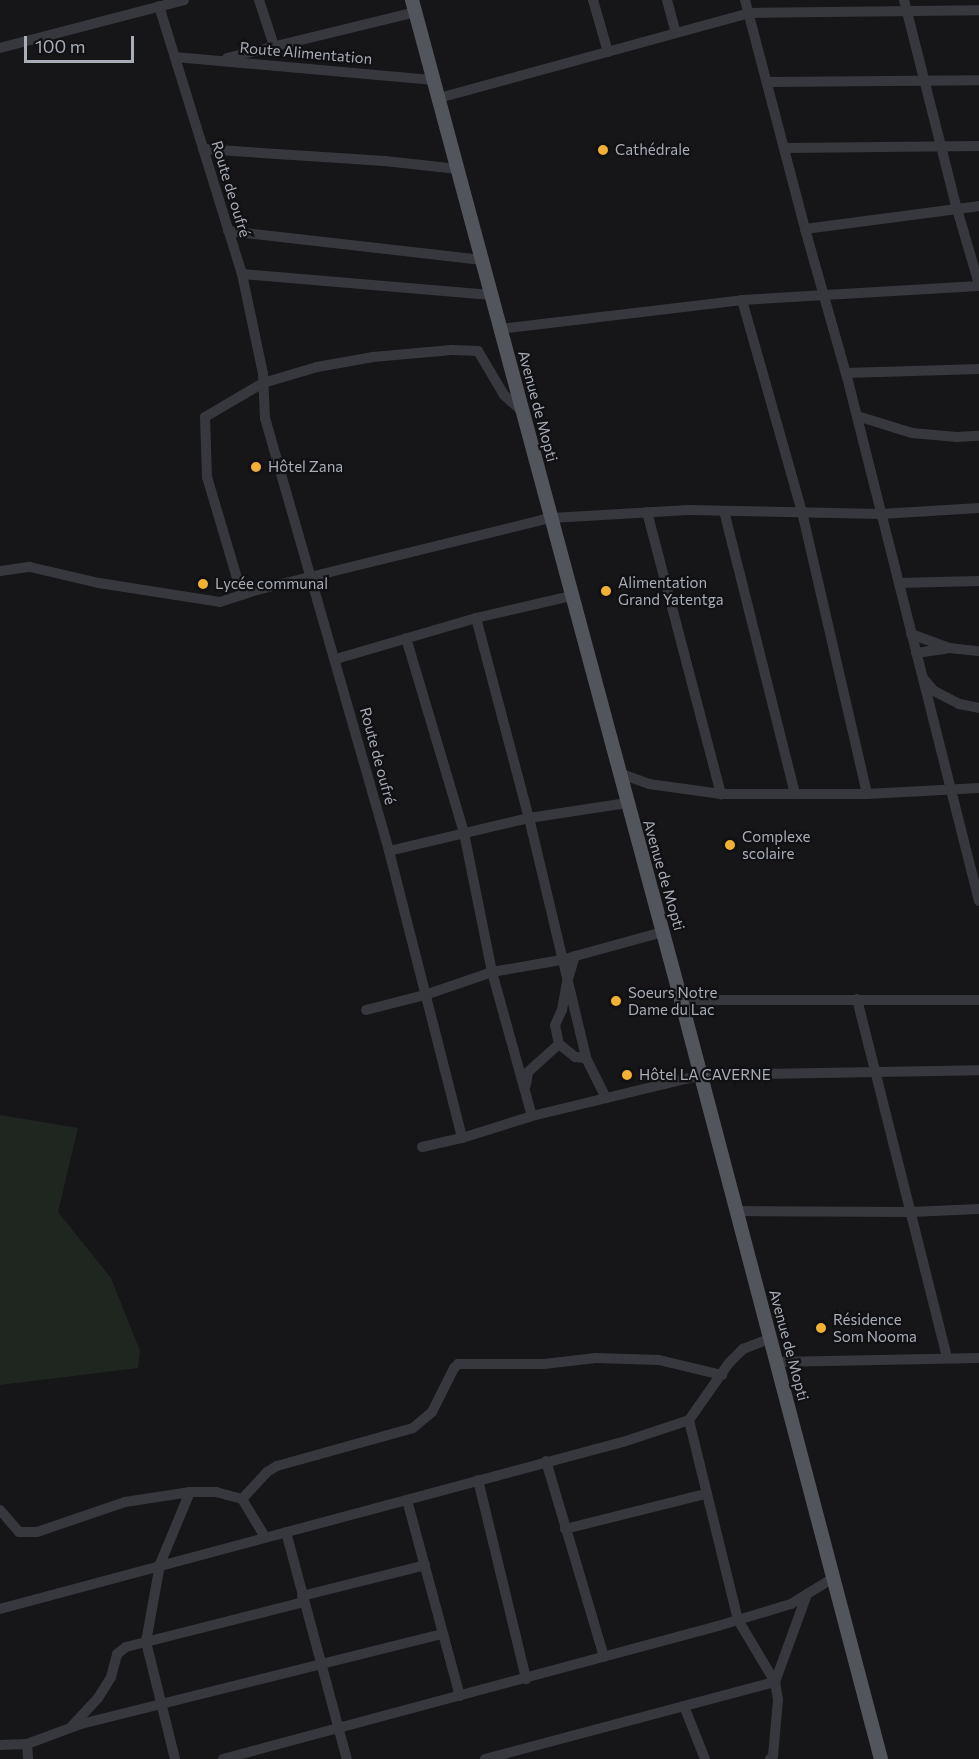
<!DOCTYPE html>
<html>
<head>
<meta charset="utf-8">
<style>
	body { margin:0 }
	#map { position:relative; width:979px; height:1759px; overflow:hidden; background:#161618; font-family:Commissioner,sans-serif }
	div>[style] { position:absolute }
	[style*='--x'] { left:calc(var(--x)*1px); top:calc(var(--y)*1px); width:calc(var(--w)*1px); rotate:calc(var(--a)*1deg) }
	.green>* { inset:0; background:#1e261f }
	.minor>* { height:10px; margin:-5px; padding:0 5px; transform-origin:5px; border-radius:5px; background:#37383d }
	.major>* { height:14px; margin:-7px; padding:0 7px; transform-origin:7px; border-radius:7px; background:#53555c }
	.dots>* { width:16px; height:16px; translate:-50% -50%; box-sizing:border-box; border:3px solid #111113; border-radius:50% }
	span { translate:-50% -50%; white-space:nowrap; text-align:center; line-height:1.15; -webkit-text-stroke:4.5px #111113; paint-order:stroke }
	.street-label { font-size:15px; color:#a8adb8 }
	.poi-label { font-size:15px; color:#a8adb8 }
	.left { translate:0 -50%; text-align:left }
	.scale { position:absolute; left:24px; top:36px; width:110px; height:27px; box-sizing:border-box; border:3px solid #a8adb8; border-top:0; padding-left:8px; font-size:18px; line-height:21px; white-space:nowrap; color:#a8adb8; -webkit-text-stroke:4px #111113; paint-order:stroke }
</style>
</head>
<body>
<div id="map">
	<div class="green">
		<i style="clip-path:polygon(0 1115px,78px 1128px,58px 1212px,111px 1278px,140px 1351px,138px 1368px,0 1385px)"></i>
	</div>
	<div class="minor">
		<i style="--x:259;--y:0;--w:48;--a:71.9"></i>
		<i style="--x:593;--y:0;--w:54;--a:73.9"></i>
		<i style="--x:667;--y:0;--w:34;--a:75"></i>
		<i style="--x:745;--y:0;--w:237;--a:75.3"></i>
		<i style="--x:805;--y:229;--w:162;--a:74.2"></i>
		<i style="--x:849;--y:385;--w:532;--a:75.86"></i>
		<i style="--x:904;--y:0;--w:216;--a:75.8"></i>
		<i style="--x:957;--y:209;--w:78;--a:73.7"></i>
		<i style="--x:159;--y:6;--w:281;--a:72.8"></i>
		<i style="--x:242;--y:274;--w:102;--a:78.1"></i>
		<i style="--x:263;--y:374;--w:44;--a:87.4"></i>
		<i style="--x:265;--y:418;--w:450;--a:74"></i>
		<i style="--x:389;--y:851;--w:296;--a:75.7"></i>
		<i style="--x:0;--y:48;--w:190;--a:-14.6"></i>
		<i style="--x:175;--y:57;--w:260;--a:5.1"></i>
		<i style="--x:227;--y:58;--w:195;--a:-13.7"></i>
		<i style="--x:768;--y:82;--w:211;--a:-0.5"></i>
		<i style="--x:439;--y:98;--w:321;--a:-15.3"></i>
		<i style="--x:749;--y:13;--w:230;--a:-0.7"></i>
		<i style="--x:785;--y:148;--w:194;--a:-0.6"></i>
		<i style="--x:203;--y:149;--w:182;--a:3.8"></i>
		<i style="--x:385;--y:161;--w:73;--a:6.3"></i>
		<i style="--x:805;--y:229;--w:176;--a:-7.5"></i>
		<i style="--x:228;--y:231;--w:256;--a:6.5"></i>
		<i style="--x:242;--y:274;--w:250;--a:4.8"></i>
		<i style="--x:742;--y:300;--w:220;--a:74.2"></i>
		<i style="--x:802;--y:512;--w:289;--a:77"></i>
		<i style="--x:500;--y:329;--w:244;--a:-6.8"></i>
		<i style="--x:742;--y:300;--w:237;--a:-3.4"></i>
		<i style="--x:846;--y:373;--w:133;--a:-1.7"></i>
		<i style="--x:857;--y:416;--w:58;--a:17.2"></i>
		<i style="--x:912;--y:433;--w:45;--a:5.1"></i>
		<i style="--x:957;--y:437;--w:22;--a:-3"></i>
		<i style="--x:724;--y:511;--w:292;--a:75.9"></i>
		<i style="--x:647;--y:512;--w:292;--a:75.3"></i>
		<i style="--x:0;--y:571;--w:30;--a:-8"></i>
		<i style="--x:30;--y:567;--w:71;--a:13.1"></i>
		<i style="--x:99;--y:583;--w:122;--a:8.9"></i>
		<i style="--x:220;--y:602;--w:39;--a:-18"></i>
		<i style="--x:257;--y:590;--w:303;--a:-13.8"></i>
		<i style="--x:551;--y:518;--w:137;--a:-3.3"></i>
		<i style="--x:688;--y:510;--w:193;--a:1.2"></i>
		<i style="--x:881;--y:514;--w:98;--a:-3.5"></i>
		<i style="--x:899;--y:583;--w:80;--a:-1.4"></i>
		<i style="--x:242;--y:595;--w:123;--a:-106.5"></i>
		<i style="--x:207;--y:477;--w:60;--a:-91.9"></i>
		<i style="--x:205;--y:417;--w:67;--a:-30.4"></i>
		<i style="--x:263;--y:383;--w:56;--a:-16.5"></i>
		<i style="--x:317;--y:367;--w:57;--a:-10.1"></i>
		<i style="--x:373;--y:357;--w:79;--a:-5.1"></i>
		<i style="--x:452;--y:350;--w:26;--a:2"></i>
		<i style="--x:478;--y:351;--w:51;--a:59.4"></i>
		<i style="--x:504;--y:395;--w:24;--a:42"></i>
		<i style="--x:476;--y:618;--w:207;--a:75.2"></i>
		<i style="--x:529;--y:818;--w:247;--a:76.6"></i>
		<i style="--x:586;--y:1058;--w:45;--a:63.4"></i>
		<i style="--x:911;--y:634;--w:40;--a:20.2"></i>
		<i style="--x:949;--y:648;--w:30;--a:6"></i>
		<i style="--x:406;--y:638;--w:203;--a:73.4"></i>
		<i style="--x:464;--y:833;--w:142;--a:78.6"></i>
		<i style="--x:492;--y:972;--w:149;--a:74.5"></i>
		<i style="--x:916;--y:653;--w:30;--a:-8"></i>
		<i style="--x:336;--y:659;--w:146;--a:-16.3"></i>
		<i style="--x:476;--y:618;--w:98;--a:-13"></i>
		<i style="--x:923;--y:678;--w:17;--a:50"></i>
		<i style="--x:934;--y:691;--w:28;--a:27"></i>
		<i style="--x:959;--y:704;--w:20;--a:11"></i>
		<i style="--x:619;--y:773;--w:32;--a:20"></i>
		<i style="--x:649;--y:784;--w:73;--a:7.9"></i>
		<i style="--x:721;--y:794;--w:146;--a:0"></i>
		<i style="--x:867;--y:794;--w:112;--a:-3.1"></i>
		<i style="--x:389;--y:851;--w:144;--a:-13.3"></i>
		<i style="--x:529;--y:818;--w:99;--a:-8.7"></i>
		<i style="--x:857;--y:999;--w:370;--a:75.9"></i>
		<i style="--x:681;--y:1000;--w:298;--a:0"></i>
		<i style="--x:366;--y:1010;--w:61;--a:-14.3"></i>
		<i style="--x:425;--y:995;--w:71;--a:-18.9"></i>
		<i style="--x:492;--y:972;--w:70;--a:-9.9"></i>
		<i style="--x:561;--y:960;--w:106;--a:-15.4"></i>
		<i style="--x:559;--y:1044;--w:21;--a:39"></i>
		<i style="--x:575;--y:1057;--w:11;--a:5"></i>
		<i style="--x:526;--y:1085;--w:13;--a:-81"></i>
		<i style="--x:528;--y:1072;--w:42;--a:-42.1"></i>
		<i style="--x:559;--y:1044;--w:19;--a:-102"></i>
		<i style="--x:555;--y:1025;--w:17;--a:-65"></i>
		<i style="--x:562;--y:1010;--w:28;--a:-80"></i>
		<i style="--x:567;--y:982;--w:27;--a:-73"></i>
		<i style="--x:422;--y:1147;--w:41;--a:-12.7"></i>
		<i style="--x:462;--y:1138;--w:73;--a:-17.4"></i>
		<i style="--x:532;--y:1116;--w:174;--a:-13.6"></i>
		<i style="--x:701;--y:1075;--w:278;--a:-1"></i>
		<i style="--x:736;--y:1211;--w:174;--a:0.3"></i>
		<i style="--x:910;--y:1212;--w:69;--a:-2.5"></i>
		<i style="--x:777;--y:1362;--w:202;--a:-1.1"></i>
		<i style="--x:546;--y:1461;--w:204;--a:73.5"></i>
		<i style="--x:478;--y:1480;--w:205;--a:76.4"></i>
		<i style="--x:242;--y:1499;--w:37;--a:-47"></i>
		<i style="--x:267;--y:1472;--w:12;--a:-31"></i>
		<i style="--x:277;--y:1466;--w:141;--a:-15.6"></i>
		<i style="--x:413;--y:1428;--w:25;--a:-40"></i>
		<i style="--x:432;--y:1412;--w:49;--a:-63.4"></i>
		<i style="--x:454;--y:1368;--w:6;--a:-45"></i>
		<i style="--x:458;--y:1364;--w:86;--a:0"></i>
		<i style="--x:544;--y:1364;--w:52;--a:-6.6"></i>
		<i style="--x:596;--y:1358;--w:63;--a:1.8"></i>
		<i style="--x:659;--y:1360;--w:65;--a:13.4"></i>
		<i style="--x:407;--y:1500;--w:203;--a:74.9"></i>
		<i style="--x:0;--y:1510;--w:29;--a:49"></i>
		<i style="--x:19;--y:1532;--w:18;--a:0"></i>
		<i style="--x:37;--y:1532;--w:93;--a:-18.8"></i>
		<i style="--x:125;--y:1502;--w:66;--a:-8.7"></i>
		<i style="--x:190;--y:1492;--w:26;--a:0"></i>
		<i style="--x:216;--y:1492;--w:27;--a:15"></i>
		<i style="--x:242;--y:1499;--w:44;--a:58.8"></i>
		<i style="--x:565;--y:1529;--w:144;--a:-14"></i>
		<i style="--x:286;--y:1532;--w:235;--a:75"></i>
		<i style="--x:302;--y:1596;--w:127;--a:-14.1"></i>
		<i style="--x:0;--y:1609;--w:645;--a:-15.01"></i>
		<i style="--x:623;--y:1442;--w:70;--a:-18.4"></i>
		<i style="--x:689;--y:1420;--w:70;--a:-54.9"></i>
		<i style="--x:729;--y:1363;--w:20;--a:-45"></i>
		<i style="--x:743;--y:1349;--w:30;--a:-21"></i>
		<i style="--x:684;--y:1706;--w:57;--a:68.4"></i>
		<i style="--x:72;--y:1726;--w:38;--a:-47"></i>
		<i style="--x:98;--y:1698;--w:25;--a:-58"></i>
		<i style="--x:111;--y:1677;--w:24;--a:-75"></i>
		<i style="--x:117;--y:1654;--w:11;--a:-38"></i>
		<i style="--x:126;--y:1647;--w:184;--a:-14.2"></i>
		<i style="--x:27;--y:1744;--w:15;--a:86"></i>
		<i style="--x:0;--y:1745;--w:27;--a:-2"></i>
		<i style="--x:27;--y:1744;--w:58;--a:-20.3"></i>
		<i style="--x:81;--y:1724;--w:373;--a:-14"></i>
		<i style="--x:175;--y:1759;--w:121;--a:-103.9"></i>
		<i style="--x:146;--y:1642;--w:79;--a:-79.8"></i>
		<i style="--x:160;--y:1564;--w:78;--a:-67.4"></i>
		<i style="--x:223;--y:1759;--w:513;--a:-15.04"></i>
		<i style="--x:718;--y:1626;--w:76;--a:-16.8"></i>
		<i style="--x:791;--y:1604;--w:49;--a:-31.8"></i>
		<i style="--x:485;--y:1759;--w:300;--a:-14.9"></i>
		<i style="--x:775;--y:1682;--w:72;--a:-120.8"></i>
		<i style="--x:738;--y:1620;--w:206;--a:-103.8"></i>
		<i style="--x:770;--y:1759;--w:4;--a:-45"></i>
		<i style="--x:773;--y:1756;--w:56;--a:-84.9"></i>
		<i style="--x:778;--y:1700;--w:18;--a:-99"></i>
		<i style="--x:775;--y:1682;--w:94;--a:-70"></i>
	</div>
	<div class="major">
		<i style="--x:412;--y:0;--w:1036;--a:74.94"></i>
		<i style="--x:681;--y:1000;--w:785;--a:75.24"></i>
	</div>
	<div class="dots">
		<i style="left:603px;top:150px;background:#f2b134"></i>
		<i style="left:256px;top:467px;background:#f2b134"></i>
		<i style="left:203px;top:584px;background:#f2b134"></i>
		<i style="left:606px;top:591px;background:#f2b134"></i>
		<i style="left:730px;top:845px;background:#f2b134"></i>
		<i style="left:616px;top:1001px;background:#f2b134"></i>
		<i style="left:627px;top:1075px;background:#f2b134"></i>
		<i style="left:821px;top:1328px;background:#f2b134"></i>
	</div>
	<div class="street-label">
		<span style="left:306px;top:53px;rotate:5deg">Route Alimentation</span>
		<span style="left:231px;top:189px;rotate:73deg">Route de oufré</span>
		<span style="left:538px;top:406px;rotate:75deg">Avenue de Mopti</span>
		<span style="left:378px;top:756px;rotate:75deg">Route de oufré</span>
		<span style="left:664px;top:875px;rotate:74deg">Avenue de Mopti</span>
		<span style="left:789px;top:1345px;rotate:75deg">Avenue de Mopti</span>
	</div>
	<div class="poi-label">
		<span class="left" style="left:615px;top:150px">Cathédrale</span>
		<span class="left" style="left:268px;top:467px">Hôtel Zana</span>
		<span class="left" style="left:618px;top:591px">Alimentation<br>Grand Yatentga</span>
		<span class="left" style="left:215px;top:584px">Lycée communal</span>
		<span class="left" style="left:742px;top:845px">Complexe<br>scolaire</span>
		<span class="left" style="left:628px;top:1001px">Soeurs Notre<br>Dame du Lac</span>
		<span class="left" style="left:639px;top:1075px">Hôtel LA CAVERNE</span>
		<span class="left" style="left:833px;top:1328px">Résidence<br>Som Nooma</span>
	</div>
	<div class="scale">100 m</div>
</div>
</body>
</html>
